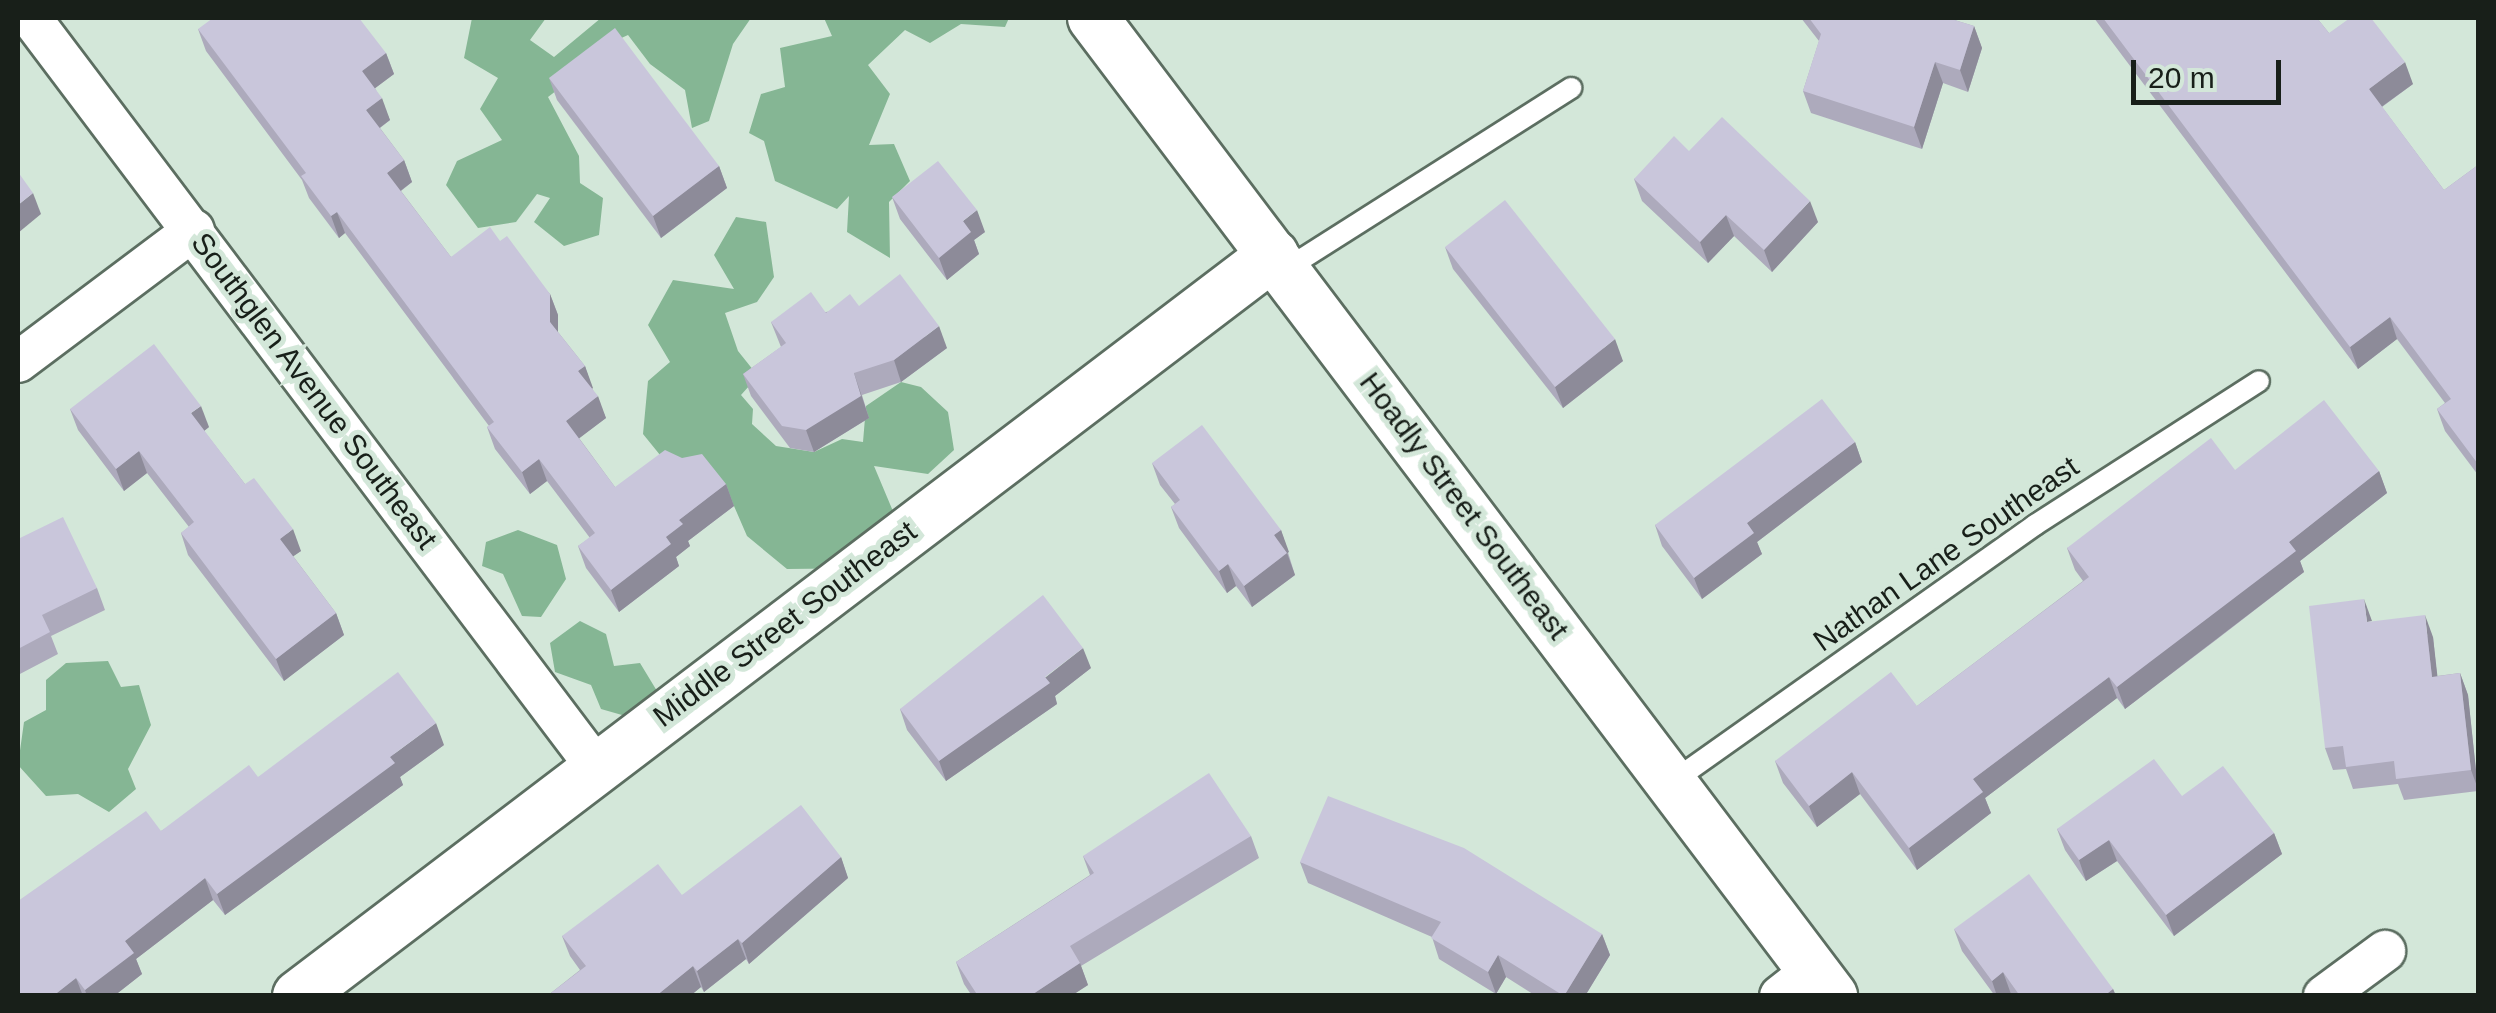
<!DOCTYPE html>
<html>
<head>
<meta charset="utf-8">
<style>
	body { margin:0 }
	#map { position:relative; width:2496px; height:1013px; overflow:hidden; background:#d3e7d9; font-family:Helvetica,sans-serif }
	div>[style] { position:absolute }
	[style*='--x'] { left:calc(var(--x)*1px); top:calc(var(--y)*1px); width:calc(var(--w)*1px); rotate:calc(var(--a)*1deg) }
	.forest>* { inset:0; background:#85b694 }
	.roads { filter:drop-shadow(2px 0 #5c6e61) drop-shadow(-2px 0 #5c6e61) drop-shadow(0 2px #5c6e61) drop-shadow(0 -2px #5c6e61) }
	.service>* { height:20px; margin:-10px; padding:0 10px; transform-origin:10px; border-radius:10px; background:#fff }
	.minor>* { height:40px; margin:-20px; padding:0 20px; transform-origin:20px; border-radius:20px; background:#fff }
	.tertiary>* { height:50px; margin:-25px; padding:0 25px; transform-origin:25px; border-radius:25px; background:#fff }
	.wall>* { inset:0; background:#adaabc }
	.shaded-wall>* { inset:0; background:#8d8b99 }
	.building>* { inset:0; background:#c9c6db }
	span { translate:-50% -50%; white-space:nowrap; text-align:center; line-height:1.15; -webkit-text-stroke:10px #d3e7d9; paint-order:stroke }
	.street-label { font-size:30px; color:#181f19 }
	.frame { position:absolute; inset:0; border:20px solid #181f19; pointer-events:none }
	.scale { position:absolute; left:2131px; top:60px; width:150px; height:45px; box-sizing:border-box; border:5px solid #181f19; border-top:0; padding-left:12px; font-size:30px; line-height:35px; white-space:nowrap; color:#181f19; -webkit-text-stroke:8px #d3e7d9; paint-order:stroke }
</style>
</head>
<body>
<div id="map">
	<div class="forest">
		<i style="clip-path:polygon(472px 18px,546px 18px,530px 40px,554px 57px,601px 18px,751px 18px,733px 44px,709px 121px,692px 128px,685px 90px,650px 64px,628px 35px,593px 51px,581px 72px,548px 97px,579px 156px,580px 183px,603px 198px,599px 235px,564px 246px,534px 222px,550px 198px,537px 194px,516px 222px,478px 228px,446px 185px,457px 161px,502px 140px,480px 109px,498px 78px,464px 58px)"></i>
		<i style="clip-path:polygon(824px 18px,1009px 18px,1005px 27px,961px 24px,930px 43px,905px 30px,868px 65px,890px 94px,869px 145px,894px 144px,910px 181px,889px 202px,890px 258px,847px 232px,849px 196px,837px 209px,775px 181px,764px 141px,749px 133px,761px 94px,785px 87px,780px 48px,832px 36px)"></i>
		<i style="clip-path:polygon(736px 217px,766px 222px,774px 277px,757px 302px,725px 313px,738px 351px,758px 376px,741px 395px,753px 409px,752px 424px,776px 446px,814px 452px,842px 439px,863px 442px,866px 406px,901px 382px,921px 387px,948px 412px,954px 450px,928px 474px,874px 466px,895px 516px,875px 568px,787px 569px,747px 536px,734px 506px,673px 471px,643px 434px,648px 381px,670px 362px,648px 325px,673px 280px,734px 289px,714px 255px)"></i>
		<i style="clip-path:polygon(518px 530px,557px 545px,566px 579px,541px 617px,522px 616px,503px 574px,482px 566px,486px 542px)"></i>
		<i style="clip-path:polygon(580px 621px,606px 634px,614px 666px,640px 663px,657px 691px,629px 717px,601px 709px,591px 685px,555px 672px,550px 643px)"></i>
		<i style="clip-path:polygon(108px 661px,121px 687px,139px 685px,151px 725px,128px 769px,136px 789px,109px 812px,78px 794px,46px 796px,18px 765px,24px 722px,46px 710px,46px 680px,66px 663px)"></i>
	</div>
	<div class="roads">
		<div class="service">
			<i style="--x:1286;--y:269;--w:338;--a:-32.4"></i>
			<i style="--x:1672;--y:782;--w:445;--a:-35.3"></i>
			<i style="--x:2035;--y:525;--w:266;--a:-32.7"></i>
		</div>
		<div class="minor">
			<i style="--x:31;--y:18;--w:938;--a:52.97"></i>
			<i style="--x:18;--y:362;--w:220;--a:-36.9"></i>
			<i style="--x:1780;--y:996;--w:42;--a:-38.2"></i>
			<i style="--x:2324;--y:996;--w:76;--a:-36.4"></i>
		</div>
		<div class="tertiary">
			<i style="--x:1093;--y:18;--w:1226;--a:52.92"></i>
			<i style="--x:298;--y:996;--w:1225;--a:-37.23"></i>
		</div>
	</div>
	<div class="wall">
		<i style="clip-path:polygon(1801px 18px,1948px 18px,1974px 26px,1982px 48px,1968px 92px,1943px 83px,1922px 149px,1811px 113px,1803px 91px,1819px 41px)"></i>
		<i style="clip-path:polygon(2094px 18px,2317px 18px,2329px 33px,2413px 84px,2382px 107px,2444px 190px,2478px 165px,2478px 475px,2445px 431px,2437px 409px,2445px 403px,2397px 339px,2358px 369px)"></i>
		<i style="clip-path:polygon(198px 29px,386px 53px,394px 74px,375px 88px,390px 120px,380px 128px,404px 160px,412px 182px,401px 191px,451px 257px,500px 241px,550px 294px,558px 315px,558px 332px,585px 366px,592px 388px,606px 418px,579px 438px,615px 487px,726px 484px,734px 506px,688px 541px,690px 546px,676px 557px,679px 566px,619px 612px,586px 568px,578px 546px,590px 538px,547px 481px,530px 494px,495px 449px,487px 427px,489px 426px,345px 233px,339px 238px,309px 198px,302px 180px,206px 51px)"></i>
		<i style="clip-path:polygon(549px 78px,719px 166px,727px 188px,661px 238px,557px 100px)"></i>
		<i style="clip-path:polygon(1689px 151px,1818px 222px,1772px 272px,1734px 236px,1708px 263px,1642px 201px,1634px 179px)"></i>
		<i style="clip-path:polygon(892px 197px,985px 232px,974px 240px,979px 254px,947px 280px,900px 219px)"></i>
		<i style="clip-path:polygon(1445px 247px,1623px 361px,1563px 408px,1453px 269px)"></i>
		<i style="clip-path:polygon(859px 306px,947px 348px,901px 382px,862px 395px,869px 418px,814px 452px,790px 448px,751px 396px,743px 374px,781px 347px,771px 322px)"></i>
		<i style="clip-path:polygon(70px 409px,209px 427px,204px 431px,245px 484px,301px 551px,293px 556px,336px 613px,344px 635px,284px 681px,188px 555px,181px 533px,189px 527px,147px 473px,124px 491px,78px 430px)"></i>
		<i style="clip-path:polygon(1855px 442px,1862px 462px,1757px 542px,1762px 554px,1702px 599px,1662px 546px,1655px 525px)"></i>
		<i style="clip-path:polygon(1152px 463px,1281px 530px,1295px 575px,1252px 607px,1236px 586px,1227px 593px,1179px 528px,1171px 507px,1175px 504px,1160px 485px)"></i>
		<i style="clip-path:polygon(2235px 470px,2379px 471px,2387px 493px,2300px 561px,2304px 572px,2216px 640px,2125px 709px,2117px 698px,1985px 798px,1991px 813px,1917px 870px,1860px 794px,1817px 827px,1783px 783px,1775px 761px,1917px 706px,2083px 581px,2075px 570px,2067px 548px)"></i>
		<i style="clip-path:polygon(18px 539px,97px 588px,105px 610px,51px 636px,58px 654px,18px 675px)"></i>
		<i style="clip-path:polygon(2372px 622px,2433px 637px,2437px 676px,2460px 673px,2468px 695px,2478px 791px,2404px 800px,2398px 784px,2353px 789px,2346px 769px,2333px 770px,2325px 748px)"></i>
		<i style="clip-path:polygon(1091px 668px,1055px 696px,1057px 704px,946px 781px,907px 730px,900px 709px)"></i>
		<i style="clip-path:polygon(444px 745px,400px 777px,403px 785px,225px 915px,213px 900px,136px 959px,142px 974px,114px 996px,18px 996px,161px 831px,258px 777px)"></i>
		<i style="clip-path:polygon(2182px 796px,2274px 833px,2282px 854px,2174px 936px,2117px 861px,2086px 881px,2065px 850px,2057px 829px)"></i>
		<i style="clip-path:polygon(1251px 836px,1259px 858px,1081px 966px,1088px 985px,1071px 996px,972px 996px,964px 984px,956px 962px,1090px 875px,1083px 856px)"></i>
		<i style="clip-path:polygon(841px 857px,848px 878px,749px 964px,746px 959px,704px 992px,701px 987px,690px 996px,547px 996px,580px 970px,570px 956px,562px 936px,682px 895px)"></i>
		<i style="clip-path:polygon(1300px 862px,1602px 934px,1610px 955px,1585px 996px,1536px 996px,1506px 977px,1496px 994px,1439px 959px,1432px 937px,1308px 883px)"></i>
		<i style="clip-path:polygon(1954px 929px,2113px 989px,2116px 996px,2012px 996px,2011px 994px,2009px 996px,1995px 996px,1962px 951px)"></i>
	</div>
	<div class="shaded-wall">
		<i style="clip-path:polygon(1974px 26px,1982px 48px,1968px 92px,1960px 70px)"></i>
		<i style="clip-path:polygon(386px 53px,394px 74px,370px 92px,362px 71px)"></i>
		<i style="clip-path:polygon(1935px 62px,1943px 83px,1922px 149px,1914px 127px)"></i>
		<i style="clip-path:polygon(2405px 62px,2413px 84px,2377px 110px,2369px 89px)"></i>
		<i style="clip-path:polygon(382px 98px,390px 120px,374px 132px,366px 110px)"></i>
		<i style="clip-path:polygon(404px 160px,412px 182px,395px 195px,387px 173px)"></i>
		<i style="clip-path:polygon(719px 166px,727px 188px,661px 238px,653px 216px)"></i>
		<i style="clip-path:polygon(33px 193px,41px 214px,18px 233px,18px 205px)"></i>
		<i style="clip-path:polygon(1810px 201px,1818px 222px,1772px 272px,1764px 250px)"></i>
		<i style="clip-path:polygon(977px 210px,985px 232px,974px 240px,979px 254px,947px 280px,939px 258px,963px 221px)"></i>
		<i style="clip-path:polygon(337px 212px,345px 233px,339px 238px,331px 216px)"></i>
		<i style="clip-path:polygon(1726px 215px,1734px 236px,1708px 263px,1700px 242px)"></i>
		<i style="clip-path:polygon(550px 294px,558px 315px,558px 343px,550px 322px)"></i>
		<i style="clip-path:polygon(2390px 317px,2397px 339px,2358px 369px,2350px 347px)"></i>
		<i style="clip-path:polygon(939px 326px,947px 348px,901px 382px,894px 360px)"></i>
		<i style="clip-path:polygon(1615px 339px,1623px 361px,1563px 408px,1555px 387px)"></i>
		<i style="clip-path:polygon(585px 366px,593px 388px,586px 393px,578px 371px)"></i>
		<i style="clip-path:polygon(854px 373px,869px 418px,814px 452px,806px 430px)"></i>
		<i style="clip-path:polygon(598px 396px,606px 418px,573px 443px,566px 421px)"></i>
		<i style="clip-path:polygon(201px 406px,209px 427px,199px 435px,191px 413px)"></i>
		<i style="clip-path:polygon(1855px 442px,1862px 462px,1757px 542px,1762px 554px,1702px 599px,1694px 578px,1747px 523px)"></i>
		<i style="clip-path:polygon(139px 451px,147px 473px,124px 491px,116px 469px)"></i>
		<i style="clip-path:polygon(539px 459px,547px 481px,530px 494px,522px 472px)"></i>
		<i style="clip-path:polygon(2379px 471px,2387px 493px,2300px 561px,2304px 572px,2125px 709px,2117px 687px,2289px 542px)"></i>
		<i style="clip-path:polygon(726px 484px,734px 506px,688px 541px,690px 546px,676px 557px,679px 566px,619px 612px,611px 590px,679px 520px)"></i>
		<i style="clip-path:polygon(293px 529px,301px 551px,288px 560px,280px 539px)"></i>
		<i style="clip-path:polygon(1281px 530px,1289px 552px,1282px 557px,1274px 535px)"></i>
		<i style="clip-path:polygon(1287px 553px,1295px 575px,1252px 607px,1244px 586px)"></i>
		<i style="clip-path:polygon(1228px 564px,1236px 586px,1227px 593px,1219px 571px)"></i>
		<i style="clip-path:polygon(2364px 599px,2372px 621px,2367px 622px)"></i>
		<i style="clip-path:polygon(336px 613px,344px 635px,284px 681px,276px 659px)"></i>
		<i style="clip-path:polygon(2425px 615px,2433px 637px,2440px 699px,2432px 677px)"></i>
		<i style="clip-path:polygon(1083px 648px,1091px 668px,1055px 696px,1057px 704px,946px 781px,939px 761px)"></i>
		<i style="clip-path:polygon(2460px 673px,2468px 695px,2478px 789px,2471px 770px)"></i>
		<i style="clip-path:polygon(2109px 677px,2117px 698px,1985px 798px,1991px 813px,1917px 870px,1909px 848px,1973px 779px)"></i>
		<i style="clip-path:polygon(436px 723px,444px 745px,400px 777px,403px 785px,225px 915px,217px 894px,390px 757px)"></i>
		<i style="clip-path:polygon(1852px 772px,1860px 794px,1817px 827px,1809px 806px)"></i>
		<i style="clip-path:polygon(2274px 833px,2282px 854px,2174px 936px,2166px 915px)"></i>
		<i style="clip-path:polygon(2109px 840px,2117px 861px,2086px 881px,2079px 860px)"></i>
		<i style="clip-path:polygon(841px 857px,848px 878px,749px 964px,742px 943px)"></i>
		<i style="clip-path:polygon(205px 878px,213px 900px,136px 959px,142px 974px,114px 996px,87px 996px,85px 990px,125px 941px)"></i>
		<i style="clip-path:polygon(1602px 934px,1610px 955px,1585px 996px,1564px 996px)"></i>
		<i style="clip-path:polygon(738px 939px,746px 959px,704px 992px,697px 971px)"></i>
		<i style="clip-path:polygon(1498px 955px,1506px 977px,1496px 994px,1488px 972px)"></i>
		<i style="clip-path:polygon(1080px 963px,1088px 985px,1071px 996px,1030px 996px)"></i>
		<i style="clip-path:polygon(693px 966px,701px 987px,690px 996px,656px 996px)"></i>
		<i style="clip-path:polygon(2003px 972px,2011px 994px,2009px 996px,1997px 996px,1992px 981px)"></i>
		<i style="clip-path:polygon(76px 978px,83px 996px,53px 996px)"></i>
		<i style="clip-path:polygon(2113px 989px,2116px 996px,2104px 996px)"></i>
	</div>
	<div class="building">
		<i style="clip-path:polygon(213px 18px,359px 18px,386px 53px,362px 71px,382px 98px,366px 110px,404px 160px,387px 173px,451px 257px,490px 227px,500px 241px,507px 236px,550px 294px,550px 322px,585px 366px,578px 371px,598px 396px,566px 421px,615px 487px,665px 450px,682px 458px,702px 454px,726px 484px,679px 520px,683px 524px,666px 537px,671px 544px,611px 590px,578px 546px,595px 533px,539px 459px,522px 472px,487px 427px,494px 422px,337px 212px,331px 216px,301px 176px,306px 173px,198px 29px)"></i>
		<i style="clip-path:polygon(1809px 18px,1948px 18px,1974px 26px,1960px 70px,1935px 62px,1914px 127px,1803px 91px,1821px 34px)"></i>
		<i style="clip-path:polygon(2103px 18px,2317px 18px,2329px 33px,2350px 18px,2371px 18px,2405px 62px,2369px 89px,2444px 190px,2478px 165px,2478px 464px,2437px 409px,2451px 399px,2390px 317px,2350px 347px)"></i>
		<i style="clip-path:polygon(615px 28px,719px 166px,653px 216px,549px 78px)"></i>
		<i style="clip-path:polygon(1722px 117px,1810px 201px,1764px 250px,1726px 215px,1700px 242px,1634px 179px,1674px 136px,1689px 151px)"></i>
		<i style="clip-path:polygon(938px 161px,977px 210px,963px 221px,971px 232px,939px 258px,892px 197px)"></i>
		<i style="clip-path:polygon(18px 172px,33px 193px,18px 205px)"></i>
		<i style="clip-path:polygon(1505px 200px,1615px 339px,1555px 387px,1445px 247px)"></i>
		<i style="clip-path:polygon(900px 274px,939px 326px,894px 360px,854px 373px,861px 396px,806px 430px,782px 426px,743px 374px,786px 343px,771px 322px,811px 292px,826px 313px,850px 294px,859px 306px)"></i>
		<i style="clip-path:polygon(154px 344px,201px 406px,191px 413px,245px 484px,254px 478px,293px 529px,280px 539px,336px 613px,276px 659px,181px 533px,194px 522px,139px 451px,116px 469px,70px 409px)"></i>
		<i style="clip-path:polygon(1822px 399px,1855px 442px,1747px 523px,1754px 533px,1694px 578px,1655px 525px)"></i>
		<i style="clip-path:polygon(2324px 400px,2379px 471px,2289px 542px,2296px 551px,2208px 618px,2117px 687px,2109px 677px,1973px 779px,1983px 792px,1909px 848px,1852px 772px,1809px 806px,1775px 761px,1891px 672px,1917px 706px,2089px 577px,2067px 548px,2165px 473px,2211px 438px,2235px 470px)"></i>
		<i style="clip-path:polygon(1202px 425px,1281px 530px,1274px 535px,1287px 553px,1244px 586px,1228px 564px,1219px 571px,1171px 507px,1180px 500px,1152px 463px)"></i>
		<i style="clip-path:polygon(63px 517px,97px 588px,42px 615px,50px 632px,18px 649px,18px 539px)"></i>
		<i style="clip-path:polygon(1043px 595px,1083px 648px,1045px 677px,1050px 683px,939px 761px,900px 709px)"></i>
		<i style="clip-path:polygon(2364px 599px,2367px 622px,2425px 615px,2432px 677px,2460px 673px,2471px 770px,2396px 779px,2394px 761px,2346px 767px,2343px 746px,2325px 748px,2309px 606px)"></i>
		<i style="clip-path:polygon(398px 672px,436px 723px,390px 757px,395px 763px,217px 894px,205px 878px,125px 941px,134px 953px,85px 990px,76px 978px,53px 996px,18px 996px,18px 901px,146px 811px,161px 831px,249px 765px,258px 777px)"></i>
		<i style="clip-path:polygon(2154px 759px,2182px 796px,2223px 766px,2274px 833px,2166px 915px,2109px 840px,2079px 860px,2057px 829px)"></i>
		<i style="clip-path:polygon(1209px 773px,1251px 836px,1070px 946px,1080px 963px,1030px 996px,978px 996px,956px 962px,1094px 873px,1083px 856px)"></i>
		<i style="clip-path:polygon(1328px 796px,1464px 848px,1602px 934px,1564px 996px,1498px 955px,1488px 972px,1431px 938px,1441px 922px,1300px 862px)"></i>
		<i style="clip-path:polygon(801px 805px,841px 857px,742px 943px,738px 939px,697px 971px,693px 966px,656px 996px,547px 996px,586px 966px,562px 936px,658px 864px,682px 895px)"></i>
		<i style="clip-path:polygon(2029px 874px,2113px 989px,2104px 996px,2032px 996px,2031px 994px,2028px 996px,2020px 996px,2003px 972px,1992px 981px,1954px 929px)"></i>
	</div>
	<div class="street-label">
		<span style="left:314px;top:391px;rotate:53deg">Southglen Avenue Southeast</span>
		<span style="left:1464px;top:506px;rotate:53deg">Hoadly Street Southeast</span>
		<span style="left:1946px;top:554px;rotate:-35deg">Nathan Lane Southeast</span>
		<span style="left:785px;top:624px;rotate:-37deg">Middle Street Southeast</span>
	</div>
	<div class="frame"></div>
	<div class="scale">20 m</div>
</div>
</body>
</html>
